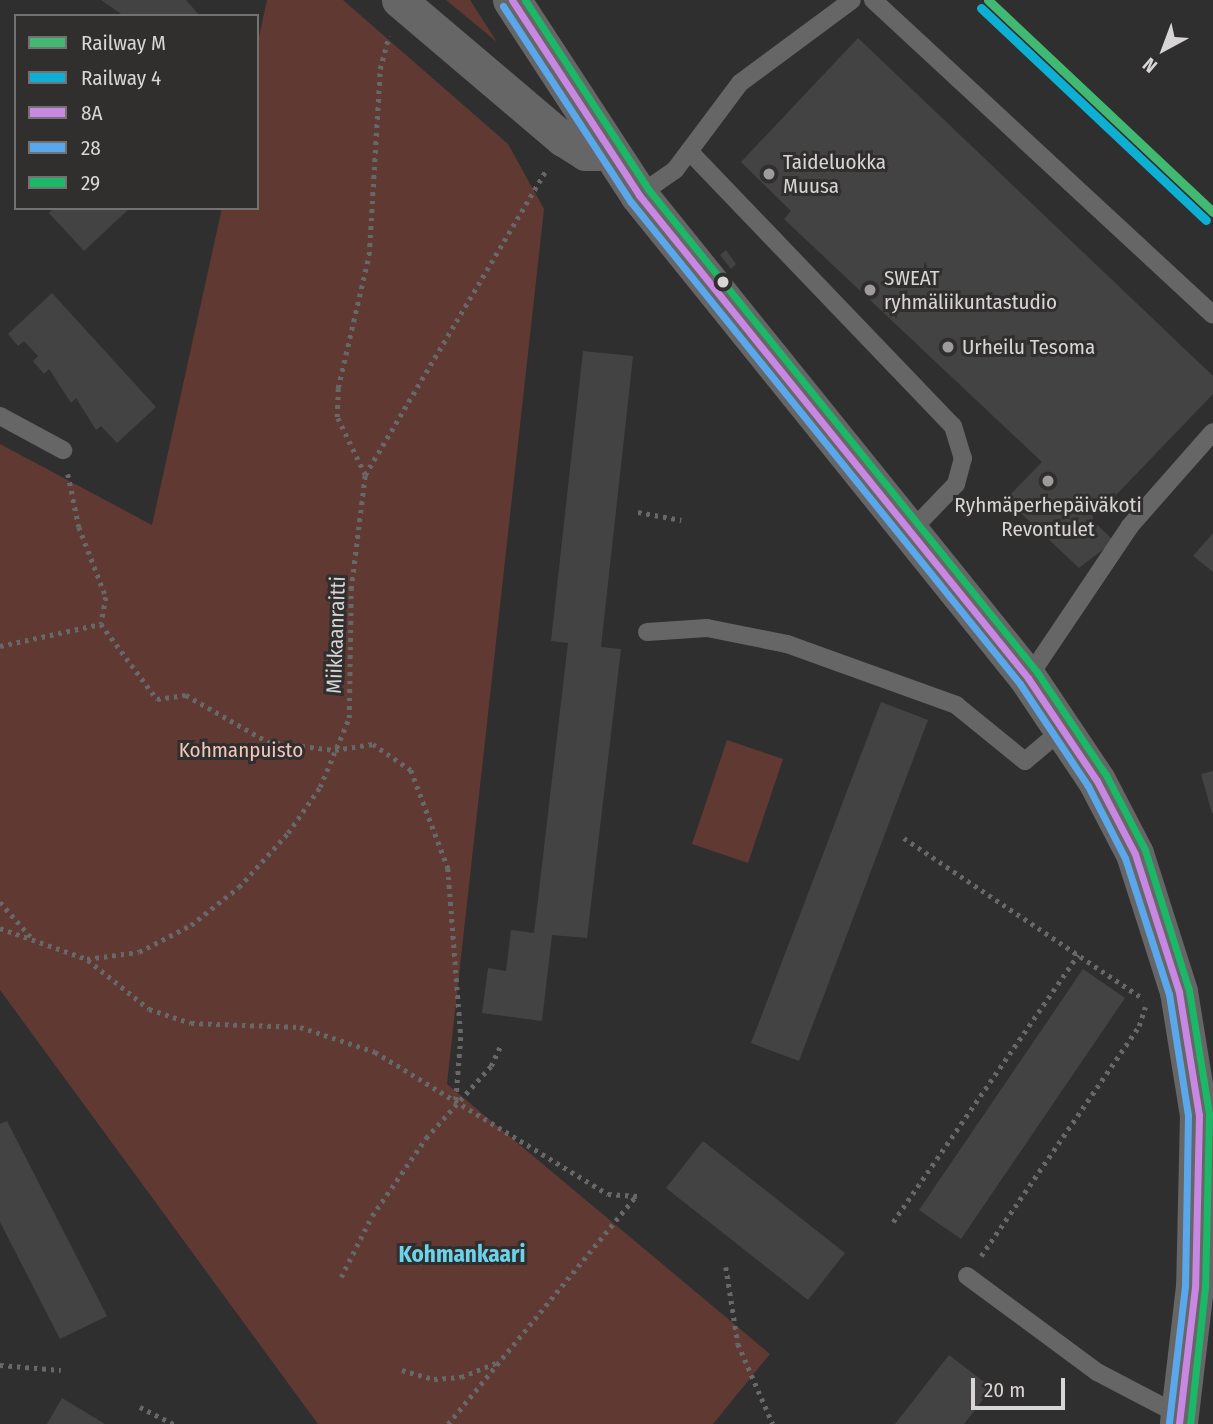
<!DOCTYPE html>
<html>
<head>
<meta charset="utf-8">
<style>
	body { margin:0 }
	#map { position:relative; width:1213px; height:1424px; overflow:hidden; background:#302f2f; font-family:"Fira Sans Condensed",sans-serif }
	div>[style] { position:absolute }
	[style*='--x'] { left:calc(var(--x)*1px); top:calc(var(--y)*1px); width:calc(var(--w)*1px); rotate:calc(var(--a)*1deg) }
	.green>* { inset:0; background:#5f3932 }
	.building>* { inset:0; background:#444343 }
	.path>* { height:4.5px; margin-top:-2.25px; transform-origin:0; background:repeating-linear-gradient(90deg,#686868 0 3.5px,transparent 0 8.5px) }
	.service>* { height:18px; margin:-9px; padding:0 9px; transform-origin:9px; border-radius:9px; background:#666 }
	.minor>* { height:35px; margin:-17.5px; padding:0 17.5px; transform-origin:17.5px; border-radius:17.5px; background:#666 }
	.tertiary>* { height:38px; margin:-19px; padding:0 19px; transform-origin:19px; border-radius:19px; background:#666 }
	.bus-1>* { height:7px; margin:-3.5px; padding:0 3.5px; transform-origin:3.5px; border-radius:3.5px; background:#c787e3 }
	.bus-2>* { height:7px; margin:-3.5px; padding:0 3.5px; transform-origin:3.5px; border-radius:3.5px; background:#5aa8eb }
	.bus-3>* { height:7px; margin:-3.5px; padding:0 3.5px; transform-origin:3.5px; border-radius:3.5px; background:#1ab867 }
	.rail-1>* { height:9px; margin:-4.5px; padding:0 4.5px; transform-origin:4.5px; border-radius:4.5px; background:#41b972 }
	.rail-2>* { height:9px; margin:-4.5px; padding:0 4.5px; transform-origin:4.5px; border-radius:4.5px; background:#0dafd3 }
	.dots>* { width:19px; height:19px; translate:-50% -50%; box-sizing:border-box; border:4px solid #312e2e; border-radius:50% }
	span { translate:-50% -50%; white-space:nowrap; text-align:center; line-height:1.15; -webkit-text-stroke:6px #312e2e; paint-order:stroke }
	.poi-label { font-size:21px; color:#d7d5d5 }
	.left { translate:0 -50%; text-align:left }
	.street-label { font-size:21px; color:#d7d5d5 }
	.park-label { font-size:21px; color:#f1c5bc }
	.neighbourhood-label { font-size:23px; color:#6dd3ea; font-weight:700 }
	.legend { position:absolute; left:14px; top:14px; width:245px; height:196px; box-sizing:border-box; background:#312e2e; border:2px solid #737171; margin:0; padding:9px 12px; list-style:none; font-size:21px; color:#d7d5d5 }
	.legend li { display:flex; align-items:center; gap:14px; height:35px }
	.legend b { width:35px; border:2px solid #737171 }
	.north { position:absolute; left:1129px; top:14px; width:70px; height:70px; -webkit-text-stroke:5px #312e2e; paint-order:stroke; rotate:221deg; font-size:19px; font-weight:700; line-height:28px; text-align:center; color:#d7d5d5 }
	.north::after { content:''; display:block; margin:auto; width:24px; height:32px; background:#d7d5d5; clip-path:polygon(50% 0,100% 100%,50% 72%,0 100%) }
	.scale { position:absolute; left:971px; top:1378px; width:94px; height:32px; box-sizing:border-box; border:4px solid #d7d5d5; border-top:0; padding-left:9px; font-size:21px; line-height:24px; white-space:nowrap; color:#d7d5d5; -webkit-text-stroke:5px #312e2e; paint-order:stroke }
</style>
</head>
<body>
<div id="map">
	<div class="green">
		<i style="clip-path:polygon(267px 0,343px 0,508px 144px,544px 209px,447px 1084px,770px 1354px,713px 1424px,318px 1424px,0 990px,0 444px,152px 525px,222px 208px,257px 208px,257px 46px)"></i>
		<i style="clip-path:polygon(446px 0,470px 0,497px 42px)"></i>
		<i style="clip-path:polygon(727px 740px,783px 759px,748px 863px,692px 844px)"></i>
	</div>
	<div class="building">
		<i style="clip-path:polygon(101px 0,186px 0,200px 16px,124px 16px)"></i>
		<i style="clip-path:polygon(858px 38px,1213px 376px,1213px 394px,1092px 520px,1114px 541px,1079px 568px,1006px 499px,1042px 462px,784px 219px,791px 211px,741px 162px)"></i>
		<i style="clip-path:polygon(54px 208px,130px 208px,84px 251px,49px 213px)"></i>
		<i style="clip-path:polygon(726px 250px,736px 264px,731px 269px,720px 255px)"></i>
		<i style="clip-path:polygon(52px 293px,156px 407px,117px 443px,101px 426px,96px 430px,76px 398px,71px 403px,49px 369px,44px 374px,33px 361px,38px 356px,24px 341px,18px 346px,8px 334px)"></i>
		<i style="clip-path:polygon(583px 351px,633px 356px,601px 647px,621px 649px,587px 938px,552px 935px,542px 1021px,482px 1013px,488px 968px,506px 971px,511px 930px,534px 933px,568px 643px,551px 641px)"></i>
		<i style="clip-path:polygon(1213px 533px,1213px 572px,1193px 556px)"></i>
		<i style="clip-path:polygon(881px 702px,928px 720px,799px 1061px,751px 1043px)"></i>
		<i style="clip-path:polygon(1213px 771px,1213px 813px,1212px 813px,1201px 774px)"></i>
		<i style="clip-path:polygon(1083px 969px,1125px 998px,961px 1239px,919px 1210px)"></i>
		<i style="clip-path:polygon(7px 1121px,107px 1316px,60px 1339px,0 1222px,0 1124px)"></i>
		<i style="clip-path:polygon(703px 1141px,845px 1253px,808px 1300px,666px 1188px)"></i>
		<i style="clip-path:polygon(949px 1355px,992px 1388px,964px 1424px,895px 1424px)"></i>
		<i style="clip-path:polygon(62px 1398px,105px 1424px,47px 1424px)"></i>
	</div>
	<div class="path">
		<i style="--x:68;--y:474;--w:54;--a:78.3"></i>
		<i style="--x:79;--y:527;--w:75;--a:68.9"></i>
		<i style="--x:106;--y:597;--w:27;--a:100"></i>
		<i style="--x:365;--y:475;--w:64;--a:-115.8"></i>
		<i style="--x:337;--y:417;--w:29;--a:-88"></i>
		<i style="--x:338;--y:388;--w:137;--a:-76.9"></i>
		<i style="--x:369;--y:255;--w:186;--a:-86.6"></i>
		<i style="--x:380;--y:69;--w:34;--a:-75"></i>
		<i style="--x:638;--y:512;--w:44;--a:10.5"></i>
		<i style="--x:0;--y:646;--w:103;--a:-12.3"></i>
		<i style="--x:101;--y:624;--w:94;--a:53.3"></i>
		<i style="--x:157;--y:699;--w:29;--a:-8"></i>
		<i style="--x:186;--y:695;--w:95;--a:29.8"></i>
		<i style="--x:268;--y:742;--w:67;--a:6.8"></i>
		<i style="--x:335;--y:750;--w:38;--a:-9"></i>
		<i style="--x:373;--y:744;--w:46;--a:34.4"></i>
		<i style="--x:411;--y:770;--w:105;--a:69.3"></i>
		<i style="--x:448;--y:868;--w:169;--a:85.6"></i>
		<i style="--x:461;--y:1037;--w:63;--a:94.5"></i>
		<i style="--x:904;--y:838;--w:289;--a:33.9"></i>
		<i style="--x:0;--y:902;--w:47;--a:48.5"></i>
		<i style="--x:0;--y:928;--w:92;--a:19.6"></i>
		<i style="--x:87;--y:959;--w:52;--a:-7.7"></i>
		<i style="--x:139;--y:952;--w:59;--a:-27.4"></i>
		<i style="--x:191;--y:925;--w:61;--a:-38.4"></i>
		<i style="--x:239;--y:887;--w:73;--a:-47.8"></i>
		<i style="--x:288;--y:833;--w:56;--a:-55.2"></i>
		<i style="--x:320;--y:787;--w:75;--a:-67.2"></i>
		<i style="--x:349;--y:718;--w:129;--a:-89.1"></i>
		<i style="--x:351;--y:589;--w:115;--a:-83"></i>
		<i style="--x:365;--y:475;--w:357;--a:-59.3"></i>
		<i style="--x:88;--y:960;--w:78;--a:38.8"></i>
		<i style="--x:149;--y:1009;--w:44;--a:18.4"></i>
		<i style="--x:191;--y:1023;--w:109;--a:2.1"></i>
		<i style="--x:300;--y:1027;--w:79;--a:18.4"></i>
		<i style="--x:375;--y:1052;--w:273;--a:31.4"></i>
		<i style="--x:608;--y:1194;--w:29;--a:4"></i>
		<i style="--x:893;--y:1222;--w:325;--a:-55.3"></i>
		<i style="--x:981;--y:1256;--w:279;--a:-55.5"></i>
		<i style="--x:1139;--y:1026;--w:20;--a:-72"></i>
		<i style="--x:726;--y:1267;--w:78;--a:81.1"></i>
		<i style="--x:738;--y:1344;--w:87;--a:66.4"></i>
		<i style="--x:341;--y:1277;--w:68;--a:-63.1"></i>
		<i style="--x:372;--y:1216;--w:95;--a:-55.3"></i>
		<i style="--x:426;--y:1138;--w:97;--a:-47.9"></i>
		<i style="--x:491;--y:1066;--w:21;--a:-65"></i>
		<i style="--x:0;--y:1365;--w:61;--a:4.7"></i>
		<i style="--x:402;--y:1370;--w:33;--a:16"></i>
		<i style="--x:434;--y:1379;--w:27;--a:-4"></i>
		<i style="--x:461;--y:1377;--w:38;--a:-22"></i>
		<i style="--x:140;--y:1407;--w:38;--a:27"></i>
		<i style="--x:448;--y:1424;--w:296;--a:-50.5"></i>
	</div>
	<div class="service">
		<i style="--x:873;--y:0;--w:463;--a:42.8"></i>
		<i style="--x:689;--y:151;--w:381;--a:46.2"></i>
		<i style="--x:953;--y:426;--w:34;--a:73"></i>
		<i style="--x:963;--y:458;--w:27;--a:105"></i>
		<i style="--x:956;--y:484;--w:66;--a:133.8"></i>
		<i style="--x:639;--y:195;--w:44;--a:-34.8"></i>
		<i style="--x:675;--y:170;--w:109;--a:-53.2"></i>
		<i style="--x:740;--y:83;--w:139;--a:-36.5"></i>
		<i style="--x:0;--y:416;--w:72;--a:28.4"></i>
		<i style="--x:647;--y:632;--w:60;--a:-3.8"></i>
		<i style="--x:707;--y:628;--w:82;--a:11.3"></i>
		<i style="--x:787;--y:644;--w:180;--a:19.8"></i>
		<i style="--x:956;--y:705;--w:89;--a:39.1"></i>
		<i style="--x:1025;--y:761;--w:51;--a:-40.2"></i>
		<i style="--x:1028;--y:678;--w:183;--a:-56.1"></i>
		<i style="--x:1130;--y:526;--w:125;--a:-48.6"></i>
		<i style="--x:967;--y:1276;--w:162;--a:36.4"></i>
		<i style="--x:1097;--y:1372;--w:95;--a:27.6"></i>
	</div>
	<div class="minor">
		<i style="--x:399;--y:0;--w:215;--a:40.3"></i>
		<i style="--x:563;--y:139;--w:26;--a:32"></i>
		<i style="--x:585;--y:153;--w:25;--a:0"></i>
	</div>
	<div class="tertiary">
		<i style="--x:512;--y:0;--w:233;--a:56.9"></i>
		<i style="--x:639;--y:195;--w:620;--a:51.15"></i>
		<i style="--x:1028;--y:678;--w:124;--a:56.2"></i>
		<i style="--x:1097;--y:781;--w:82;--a:62.5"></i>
		<i style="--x:1135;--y:854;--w:145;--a:72.3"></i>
		<i style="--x:1179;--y:992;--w:125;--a:80.8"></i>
		<i style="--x:1199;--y:1115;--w:172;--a:91.3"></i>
		<i style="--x:1195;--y:1287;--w:138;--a:96.7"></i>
	</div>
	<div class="bus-1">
		<i style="--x:512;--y:0;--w:233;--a:56.9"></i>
		<i style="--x:639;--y:195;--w:620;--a:51.15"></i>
		<i style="--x:1028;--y:678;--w:124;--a:56.2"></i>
		<i style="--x:1097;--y:781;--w:82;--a:62.5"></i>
		<i style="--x:1135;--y:854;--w:145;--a:72.3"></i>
		<i style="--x:1179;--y:992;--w:125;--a:80.8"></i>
		<i style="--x:1199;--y:1115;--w:172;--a:91.3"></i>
		<i style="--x:1195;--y:1287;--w:138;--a:96.7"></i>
	</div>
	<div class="bus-2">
		<i style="--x:503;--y:6;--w:234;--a:56.9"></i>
		<i style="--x:631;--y:202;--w:619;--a:51.09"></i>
		<i style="--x:1020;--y:684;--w:123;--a:56.3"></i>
		<i style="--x:1088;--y:786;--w:81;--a:62.8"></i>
		<i style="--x:1125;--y:858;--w:143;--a:72.1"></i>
		<i style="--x:1169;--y:994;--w:123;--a:81.1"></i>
		<i style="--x:1188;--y:1116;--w:170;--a:91"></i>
		<i style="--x:1185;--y:1286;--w:138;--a:96.7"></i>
	</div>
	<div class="bus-3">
		<i style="--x:525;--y:0;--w:225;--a:56.9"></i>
		<i style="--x:648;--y:189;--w:620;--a:51.15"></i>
		<i style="--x:1037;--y:672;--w:124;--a:56.2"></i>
		<i style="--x:1106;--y:775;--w:85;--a:62.5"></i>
		<i style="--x:1145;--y:850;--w:147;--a:72.6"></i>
		<i style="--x:1189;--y:990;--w:126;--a:80.8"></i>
		<i style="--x:1209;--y:1114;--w:173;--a:91.3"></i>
		<i style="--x:1205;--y:1287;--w:138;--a:96.2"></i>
	</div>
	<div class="rail-1">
		<i style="--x:988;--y:0;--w:309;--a:43.3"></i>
	</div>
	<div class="rail-2">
		<i style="--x:981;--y:8;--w:309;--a:43.3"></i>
	</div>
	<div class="dots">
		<i style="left:769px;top:174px;background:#9d9b9b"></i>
		<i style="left:723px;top:282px;background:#d7d5d5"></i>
		<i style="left:870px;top:290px;background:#9d9b9b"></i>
		<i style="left:948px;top:347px;background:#9d9b9b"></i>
		<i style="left:1048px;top:481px;background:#9d9b9b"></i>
	</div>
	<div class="poi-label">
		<span class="left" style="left:783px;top:174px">Taideluokka<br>Muusa</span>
		<span class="left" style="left:884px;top:290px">SWEAT<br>ryhmäliikuntastudio</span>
		<span class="left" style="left:962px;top:347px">Urheilu Tesoma</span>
		<span style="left:1048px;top:517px">Ryhmäperhepäiväkoti<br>Revontulet</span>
	</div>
	<div class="street-label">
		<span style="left:336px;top:635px;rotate:-88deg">Miikkaanraitti</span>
	</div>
	<div class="park-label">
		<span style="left:241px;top:750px">Kohmanpuisto</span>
	</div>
	<div class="neighbourhood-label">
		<span style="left:462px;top:1254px">Kohmankaari</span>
	</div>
	<ul class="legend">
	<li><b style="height:9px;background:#41b972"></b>Railway M</li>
	<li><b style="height:9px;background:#0dafd3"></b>Railway 4</li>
	<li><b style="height:9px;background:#c787e3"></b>8A</li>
	<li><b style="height:9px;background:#5aa8eb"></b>28</li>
	<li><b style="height:9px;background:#1ab867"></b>29</li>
	</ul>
	<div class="north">N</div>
	<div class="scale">20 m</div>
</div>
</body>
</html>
